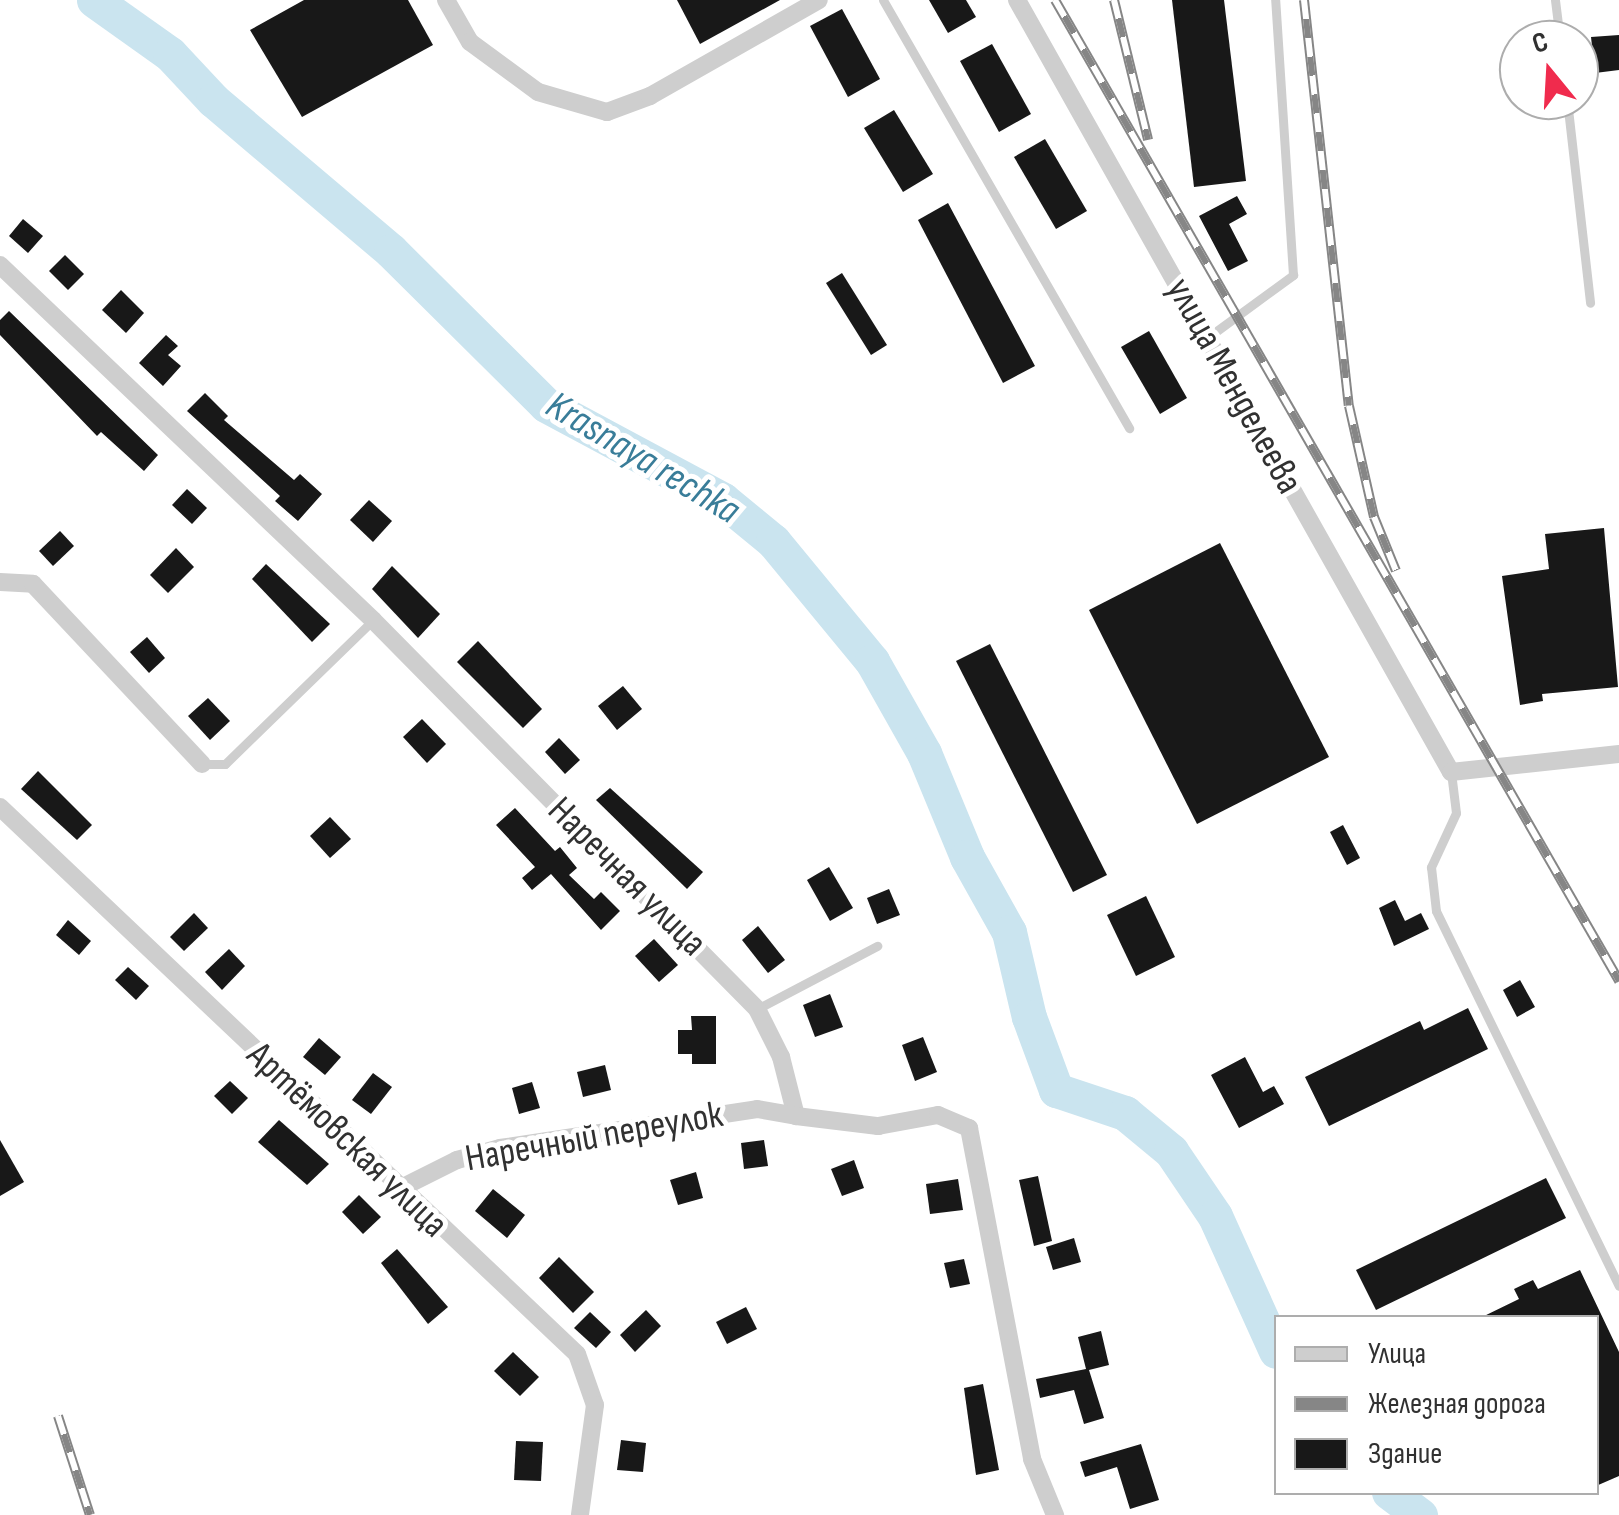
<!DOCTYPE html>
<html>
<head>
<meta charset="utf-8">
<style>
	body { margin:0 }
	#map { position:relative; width:1619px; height:1515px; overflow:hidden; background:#fff; font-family:"Sofia Sans Condensed",sans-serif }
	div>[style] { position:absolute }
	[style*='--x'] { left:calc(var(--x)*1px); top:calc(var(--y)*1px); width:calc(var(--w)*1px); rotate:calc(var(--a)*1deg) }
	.river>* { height:35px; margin:-17.5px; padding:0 17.5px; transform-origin:17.5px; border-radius:17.5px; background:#cae4ef }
	.building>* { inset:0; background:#181818 }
	.lane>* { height:9px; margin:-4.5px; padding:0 4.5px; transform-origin:4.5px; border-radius:4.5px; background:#cecece }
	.street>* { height:18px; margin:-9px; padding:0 9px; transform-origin:9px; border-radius:9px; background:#cecece }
	.rail>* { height:10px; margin-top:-5px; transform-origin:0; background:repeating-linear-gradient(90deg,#fff 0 19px,#868686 0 38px); box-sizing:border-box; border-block:2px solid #868686 }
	span { translate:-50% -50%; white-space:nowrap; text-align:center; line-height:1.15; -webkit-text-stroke:10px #fff; paint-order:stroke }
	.street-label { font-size:38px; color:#313131 }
	.water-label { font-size:40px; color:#397d99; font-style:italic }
	.legend { position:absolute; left:1274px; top:1315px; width:325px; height:180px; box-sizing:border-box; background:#fff; border:2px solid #adadad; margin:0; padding:12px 18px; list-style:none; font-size:30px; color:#313131 }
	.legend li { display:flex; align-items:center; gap:20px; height:50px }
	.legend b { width:50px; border:2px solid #adadad }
	.north { position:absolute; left:1499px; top:20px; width:100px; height:100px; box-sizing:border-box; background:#fff; border:2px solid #adadad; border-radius:50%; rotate:342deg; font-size:28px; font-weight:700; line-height:40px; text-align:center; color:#313131 }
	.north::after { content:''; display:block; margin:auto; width:35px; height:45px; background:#f02b4d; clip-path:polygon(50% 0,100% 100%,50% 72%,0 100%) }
</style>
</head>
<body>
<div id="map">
	<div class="river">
		<i style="--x:94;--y:0;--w:93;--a:35.4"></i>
		<i style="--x:170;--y:54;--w:63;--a:46.9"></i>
		<i style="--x:213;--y:100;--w:233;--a:40.3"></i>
		<i style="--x:391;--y:251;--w:218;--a:44.8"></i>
		<i style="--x:546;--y:405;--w:201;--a:28.2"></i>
		<i style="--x:723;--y:500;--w:65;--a:39.4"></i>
		<i style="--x:773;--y:541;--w:156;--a:50.5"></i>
		<i style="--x:872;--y:661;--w:106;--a:60.5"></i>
		<i style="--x:924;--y:753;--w:113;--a:67.5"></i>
		<i style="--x:967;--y:857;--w:86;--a:60.8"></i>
		<i style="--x:1009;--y:932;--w:87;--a:76.8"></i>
		<i style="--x:1029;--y:1017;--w:78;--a:69.7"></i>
		<i style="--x:1056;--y:1090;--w:73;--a:18.4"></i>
		<i style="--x:1125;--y:1113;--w:60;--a:39.6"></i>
		<i style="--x:1171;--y:1151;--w:78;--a:55.9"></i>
		<i style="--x:1215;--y:1216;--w:148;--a:65.7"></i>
		<i style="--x:1389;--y:1492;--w:39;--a:37"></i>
	</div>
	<div class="building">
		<i style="clip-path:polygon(304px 0,408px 0,433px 45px,302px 117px,250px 30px)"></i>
		<i style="clip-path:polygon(677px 0,780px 0,700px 44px)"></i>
		<i style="clip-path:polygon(929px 0,966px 0,976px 17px,948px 33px)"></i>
		<i style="clip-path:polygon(1172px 0,1224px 0,1246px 181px,1194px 187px)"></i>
		<i style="clip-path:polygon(842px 9px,880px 79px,848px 97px,810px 26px)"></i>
		<i style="clip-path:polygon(1619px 35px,1619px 70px,1595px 73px,1591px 37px)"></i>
		<i style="clip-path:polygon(992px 44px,1031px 114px,999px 132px,960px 61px)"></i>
		<i style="clip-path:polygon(894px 110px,933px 174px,903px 192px,864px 128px)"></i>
		<i style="clip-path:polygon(1045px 139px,1087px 211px,1056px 229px,1014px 157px)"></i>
		<i style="clip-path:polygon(1237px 196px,1247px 214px,1229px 224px,1248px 261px,1228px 271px,1199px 216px)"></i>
		<i style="clip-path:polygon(948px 203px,1035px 366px,1003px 383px,918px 220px)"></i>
		<i style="clip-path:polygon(23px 219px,43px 236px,28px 253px,9px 236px)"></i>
		<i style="clip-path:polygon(65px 255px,84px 274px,68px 290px,49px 271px)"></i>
		<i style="clip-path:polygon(842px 273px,887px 345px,871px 355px,826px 283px)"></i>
		<i style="clip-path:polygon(121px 290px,144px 313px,126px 333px,102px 310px)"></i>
		<i style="clip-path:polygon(9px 311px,158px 455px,144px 471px,101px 432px,97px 436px,0 335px,0 320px)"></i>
		<i style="clip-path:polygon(1149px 331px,1187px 398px,1160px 414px,1121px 347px)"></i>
		<i style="clip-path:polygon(166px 335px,178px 346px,168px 355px,181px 366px,163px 386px,139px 363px)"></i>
		<i style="clip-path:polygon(205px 393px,228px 416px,224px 420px,294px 480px,300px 474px,322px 494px,298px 521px,275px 501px,280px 496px,187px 411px)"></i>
		<i style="clip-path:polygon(187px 489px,207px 508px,192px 524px,172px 505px)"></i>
		<i style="clip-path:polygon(369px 500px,392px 521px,373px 542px,350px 520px)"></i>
		<i style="clip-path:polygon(1604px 528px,1618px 687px,1542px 694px,1543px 701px,1520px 705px,1502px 576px,1549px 569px,1545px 534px)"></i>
		<i style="clip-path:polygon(60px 531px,74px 546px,53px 566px,39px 551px)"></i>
		<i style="clip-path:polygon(1220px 543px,1329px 757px,1197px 824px,1089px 610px)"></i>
		<i style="clip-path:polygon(176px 548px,194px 567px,168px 593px,150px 575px)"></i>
		<i style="clip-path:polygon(266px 564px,330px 624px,312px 642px,252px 579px)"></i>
		<i style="clip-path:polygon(392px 566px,440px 614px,418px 638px,372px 589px)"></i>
		<i style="clip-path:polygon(147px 637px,165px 658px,149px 673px,130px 652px)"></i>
		<i style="clip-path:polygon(478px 641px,542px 709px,523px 728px,457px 662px)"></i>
		<i style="clip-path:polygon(990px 644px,1107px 875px,1073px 892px,956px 661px)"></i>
		<i style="clip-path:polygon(623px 686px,642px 709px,617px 730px,598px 706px)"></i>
		<i style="clip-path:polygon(208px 698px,230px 721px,210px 740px,188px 716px)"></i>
		<i style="clip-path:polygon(422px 719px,446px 744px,427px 763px,403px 737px)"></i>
		<i style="clip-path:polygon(559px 738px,580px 760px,565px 774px,545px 752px)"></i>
		<i style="clip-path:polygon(38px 771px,92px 825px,77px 840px,21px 789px)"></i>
		<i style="clip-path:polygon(610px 788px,703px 872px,687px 889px,596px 800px)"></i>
		<i style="clip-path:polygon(515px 808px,555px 851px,560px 847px,577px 868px,569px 875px,594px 899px,601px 892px,620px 911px,601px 930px,551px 874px,532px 890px,522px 878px,535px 867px,496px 825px)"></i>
		<i style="clip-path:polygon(330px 817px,351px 839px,330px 858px,310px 836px)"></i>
		<i style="clip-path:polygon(1343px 825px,1360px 858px,1347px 865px,1330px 832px)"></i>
		<i style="clip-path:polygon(829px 867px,853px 908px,830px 921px,807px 880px)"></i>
		<i style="clip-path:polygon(889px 889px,900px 915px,877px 924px,867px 898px)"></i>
		<i style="clip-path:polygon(1146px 896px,1175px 957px,1136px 976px,1107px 915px)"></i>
		<i style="clip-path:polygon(1395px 900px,1405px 921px,1421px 913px,1429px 929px,1394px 946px,1379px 908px)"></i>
		<i style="clip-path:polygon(194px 913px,208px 928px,184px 951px,170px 937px)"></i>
		<i style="clip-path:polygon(68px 920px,91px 941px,79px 955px,56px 935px)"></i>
		<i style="clip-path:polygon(758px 926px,785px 960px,768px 973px,742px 940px)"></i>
		<i style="clip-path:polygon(654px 939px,678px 965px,659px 982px,635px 956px)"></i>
		<i style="clip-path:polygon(229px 949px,245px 966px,222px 990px,205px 972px)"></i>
		<i style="clip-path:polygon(128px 967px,149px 986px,136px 1000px,115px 980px)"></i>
		<i style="clip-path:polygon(1520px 980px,1535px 1007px,1517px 1017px,1503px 990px)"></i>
		<i style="clip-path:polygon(830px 994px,843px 1027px,815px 1037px,803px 1005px)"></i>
		<i style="clip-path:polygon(1468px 1008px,1488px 1049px,1329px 1126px,1305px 1077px,1420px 1021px,1424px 1030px)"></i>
		<i style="clip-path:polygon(691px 1016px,716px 1016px,716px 1064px,692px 1064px,692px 1054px,678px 1054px,678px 1030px,692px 1030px)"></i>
		<i style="clip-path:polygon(923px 1037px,937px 1072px,915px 1081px,902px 1045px)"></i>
		<i style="clip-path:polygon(319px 1038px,341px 1057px,325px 1075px,303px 1057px)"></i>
		<i style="clip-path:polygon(1245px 1057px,1263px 1092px,1274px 1086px,1284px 1104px,1239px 1128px,1211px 1075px)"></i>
		<i style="clip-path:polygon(605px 1065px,611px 1090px,583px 1097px,577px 1072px)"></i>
		<i style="clip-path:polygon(373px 1073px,392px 1087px,371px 1114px,352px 1100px)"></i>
		<i style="clip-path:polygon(230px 1081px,248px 1098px,232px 1114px,214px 1096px)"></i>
		<i style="clip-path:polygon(532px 1082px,540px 1108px,519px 1114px,512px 1088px)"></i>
		<i style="clip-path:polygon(279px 1120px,329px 1164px,307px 1185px,258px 1142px)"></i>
		<i style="clip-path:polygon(0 1140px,24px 1182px,0 1196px)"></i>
		<i style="clip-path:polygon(764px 1140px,768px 1166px,744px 1169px,741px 1143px)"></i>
		<i style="clip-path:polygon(854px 1160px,864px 1188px,842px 1196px,831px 1169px)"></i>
		<i style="clip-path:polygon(696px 1172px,703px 1198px,678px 1205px,670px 1180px)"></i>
		<i style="clip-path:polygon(1038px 1176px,1052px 1241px,1034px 1246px,1019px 1180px)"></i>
		<i style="clip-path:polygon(1546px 1178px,1566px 1218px,1376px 1310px,1356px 1270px)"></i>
		<i style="clip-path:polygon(958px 1179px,963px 1210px,930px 1214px,926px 1184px)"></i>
		<i style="clip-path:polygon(493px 1189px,525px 1215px,507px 1238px,475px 1211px)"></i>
		<i style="clip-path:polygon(359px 1195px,381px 1217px,363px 1234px,342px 1212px)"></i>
		<i style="clip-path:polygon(1074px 1238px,1081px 1262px,1053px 1270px,1046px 1247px)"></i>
		<i style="clip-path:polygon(397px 1249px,448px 1307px,428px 1324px,381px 1263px)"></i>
		<i style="clip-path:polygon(559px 1257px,594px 1292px,573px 1313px,539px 1278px)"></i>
		<i style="clip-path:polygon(964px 1259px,970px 1284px,950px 1288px,944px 1263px)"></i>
		<i style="clip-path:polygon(1580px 1270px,1619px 1352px,1619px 1476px,1596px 1486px,1596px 1318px,1480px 1318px,1519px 1299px,1514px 1289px,1533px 1280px,1538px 1289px)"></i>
		<i style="clip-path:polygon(746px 1307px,757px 1329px,727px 1344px,716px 1322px)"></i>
		<i style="clip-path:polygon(646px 1310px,661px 1326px,635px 1352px,620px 1335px)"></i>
		<i style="clip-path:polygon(590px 1312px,611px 1332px,596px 1348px,574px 1328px)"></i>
		<i style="clip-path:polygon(1101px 1331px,1109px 1365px,1089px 1370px,1104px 1418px,1084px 1424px,1074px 1390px,1040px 1398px,1036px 1379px,1086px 1369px,1078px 1337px)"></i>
		<i style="clip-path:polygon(513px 1352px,539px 1377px,520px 1396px,494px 1371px)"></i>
		<i style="clip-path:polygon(983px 1384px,999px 1470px,976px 1475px,964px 1388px)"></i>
		<i style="clip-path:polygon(621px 1440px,646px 1443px,643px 1472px,617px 1470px)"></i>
		<i style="clip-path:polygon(516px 1441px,543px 1442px,541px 1481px,514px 1480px)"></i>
		<i style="clip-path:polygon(1141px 1444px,1159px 1500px,1130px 1509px,1117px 1467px,1085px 1477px,1080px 1462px)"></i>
	</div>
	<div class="lane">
		<i style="--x:883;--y:0;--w:494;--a:60.1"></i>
		<i style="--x:1555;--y:0;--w:40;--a:82.9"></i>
		<i style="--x:1567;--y:100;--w:204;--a:83.5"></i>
		<i style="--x:1207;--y:338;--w:107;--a:-36.2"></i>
		<i style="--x:1293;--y:275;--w:276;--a:-93.7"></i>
		<i style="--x:202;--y:764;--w:23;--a:0"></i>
		<i style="--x:225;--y:764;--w:206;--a:-44.2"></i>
		<i style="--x:1451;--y:772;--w:41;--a:83"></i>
		<i style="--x:1456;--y:813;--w:60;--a:114.8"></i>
		<i style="--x:1431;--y:867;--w:44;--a:83.5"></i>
		<i style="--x:1436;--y:911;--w:417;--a:64"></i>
		<i style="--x:757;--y:1009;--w:136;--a:-27.7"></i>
	</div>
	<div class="street">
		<i style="--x:446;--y:0;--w:48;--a:60.3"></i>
		<i style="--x:470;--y:42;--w:84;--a:36.3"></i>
		<i style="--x:538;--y:92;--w:72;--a:16.2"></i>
		<i style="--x:607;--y:112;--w:46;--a:-20.4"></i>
		<i style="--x:650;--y:96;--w:194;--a:-29.6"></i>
		<i style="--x:1017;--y:0;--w:886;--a:60.66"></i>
		<i style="--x:1451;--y:772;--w:169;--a:-6.1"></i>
		<i style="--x:0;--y:265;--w:515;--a:43.58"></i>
		<i style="--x:373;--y:620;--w:547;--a:45.37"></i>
		<i style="--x:757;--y:1009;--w:54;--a:63.4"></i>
		<i style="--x:781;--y:1057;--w:61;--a:75.7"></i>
		<i style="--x:796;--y:1116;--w:83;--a:7"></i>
		<i style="--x:878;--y:1126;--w:61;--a:-10.4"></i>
		<i style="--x:938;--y:1115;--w:34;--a:23"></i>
		<i style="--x:969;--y:1128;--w:337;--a:79.2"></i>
		<i style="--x:1032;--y:1459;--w:61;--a:67.7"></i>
		<i style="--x:0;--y:582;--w:33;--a:3"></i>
		<i style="--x:33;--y:584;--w:247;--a:46.8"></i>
		<i style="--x:0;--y:807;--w:795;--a:43.47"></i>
		<i style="--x:577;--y:1354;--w:54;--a:70.6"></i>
		<i style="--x:595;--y:1405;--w:111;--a:97.8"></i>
		<i style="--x:397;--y:1190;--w:67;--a:-26.6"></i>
		<i style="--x:457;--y:1160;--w:45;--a:-15.6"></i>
		<i style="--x:500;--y:1148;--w:260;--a:-8.6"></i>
		<i style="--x:757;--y:1109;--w:40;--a:10"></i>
	</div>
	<div class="rail">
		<i style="--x:1055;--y:0;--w:1132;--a:60.1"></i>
		<i style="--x:1114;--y:0;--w:144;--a:76.3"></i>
		<i style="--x:1304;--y:0;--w:408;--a:83.7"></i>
		<i style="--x:1349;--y:406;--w:114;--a:77.3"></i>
		<i style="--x:1374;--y:517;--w:58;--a:67.8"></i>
		<i style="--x:58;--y:1416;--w:104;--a:72.1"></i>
	</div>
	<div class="street-label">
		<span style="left:1234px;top:386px;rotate:61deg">улица Менделеева</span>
		<span style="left:627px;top:877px;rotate:45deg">Наречная улица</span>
		<span style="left:594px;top:1137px;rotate:-10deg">Наречный переулок</span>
		<span style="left:347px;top:1140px;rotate:44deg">Артёмовская улица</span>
	</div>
	<div class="water-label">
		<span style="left:643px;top:458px;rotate:31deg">Krasnaya rechka</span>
	</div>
	<ul class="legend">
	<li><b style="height:12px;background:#cecece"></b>Улица</li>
	<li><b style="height:12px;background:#868686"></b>Железная дорога</li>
	<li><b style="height:28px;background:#181818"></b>Здание</li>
	</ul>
	<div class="north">С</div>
</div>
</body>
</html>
